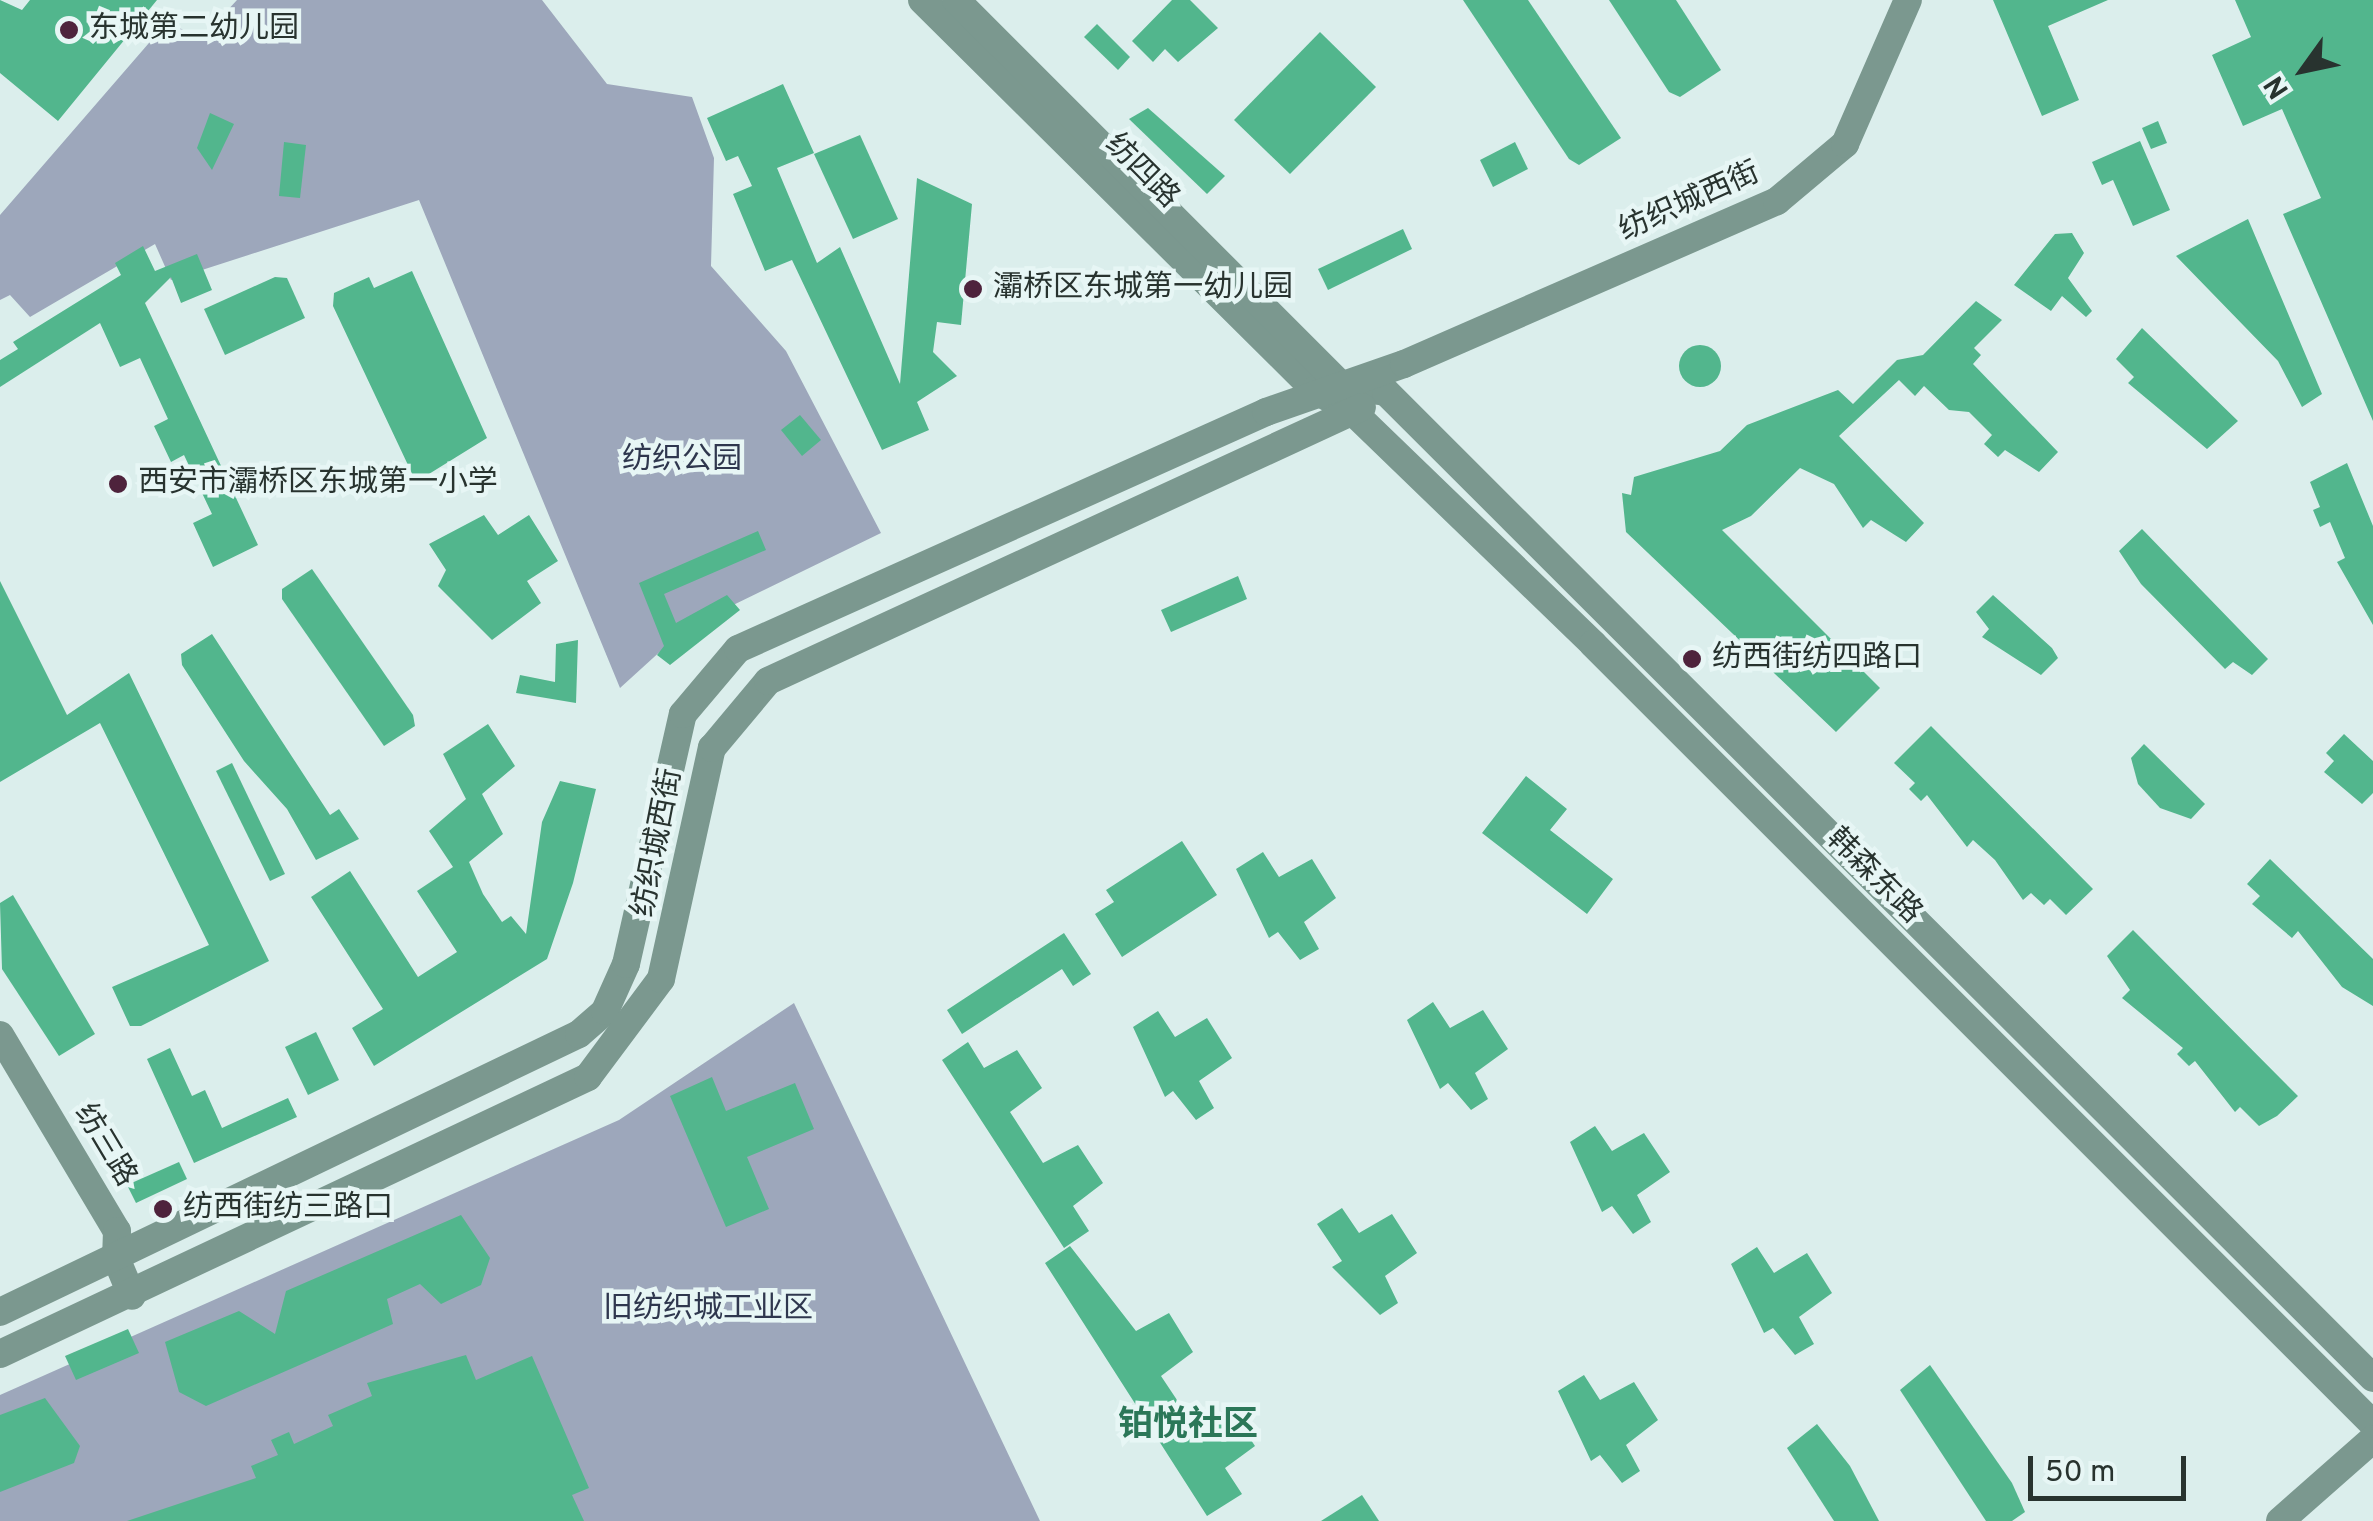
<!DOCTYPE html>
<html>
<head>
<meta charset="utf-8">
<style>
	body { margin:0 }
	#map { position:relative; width:2373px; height:1521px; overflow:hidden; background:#dbeeec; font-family:Overpass,"Noto Sans SC",sans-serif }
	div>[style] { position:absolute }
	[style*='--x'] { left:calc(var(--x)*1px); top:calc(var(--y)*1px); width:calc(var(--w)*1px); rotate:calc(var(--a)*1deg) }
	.green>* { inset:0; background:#9da7bb }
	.building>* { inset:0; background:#52b68d }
	.round { border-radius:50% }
	.secondary>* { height:28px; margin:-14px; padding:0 14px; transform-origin:14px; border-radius:14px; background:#7b988f }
	.dots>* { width:28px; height:28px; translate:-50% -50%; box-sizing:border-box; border:5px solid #e7f6f5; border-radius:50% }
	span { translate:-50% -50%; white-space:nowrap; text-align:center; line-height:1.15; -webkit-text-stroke:9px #e7f6f5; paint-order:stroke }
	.poi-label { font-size:30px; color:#28332f }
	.left { translate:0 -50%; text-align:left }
	.street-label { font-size:30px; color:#28332f }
	.park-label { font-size:30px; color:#2f374e }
	.quarter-label { font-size:35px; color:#2b7758; font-weight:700 }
	.north { position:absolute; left:2253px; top:20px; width:100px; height:100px; -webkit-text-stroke:8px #e7f6f5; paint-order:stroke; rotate:237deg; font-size:28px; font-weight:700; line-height:40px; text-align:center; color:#28332f }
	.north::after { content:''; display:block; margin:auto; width:35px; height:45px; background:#28332f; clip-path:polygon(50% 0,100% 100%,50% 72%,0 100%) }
	.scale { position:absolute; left:2028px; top:1456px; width:158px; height:45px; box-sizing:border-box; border:5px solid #28332f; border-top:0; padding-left:12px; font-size:30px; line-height:35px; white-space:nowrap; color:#28332f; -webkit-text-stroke:8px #e7f6f5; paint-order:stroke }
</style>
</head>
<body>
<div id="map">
	<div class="green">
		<i style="clip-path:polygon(237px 0,542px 0,607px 84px,692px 97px,714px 158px,711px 266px,786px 351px,881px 533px,686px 628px,620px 688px,419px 200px,171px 280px,155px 244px,30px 317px,10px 295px,0 300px,0 215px,168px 21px,200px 40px)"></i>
		<i style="clip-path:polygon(794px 1003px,1040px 1521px,0 1521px,0 1395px,619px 1120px)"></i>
	</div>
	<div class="building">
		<i style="clip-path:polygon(0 0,22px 10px,30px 0,157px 0,58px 121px,0 73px)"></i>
		<i style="clip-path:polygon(1172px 0,1190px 0,1218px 28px,1178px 62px,1165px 49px,1153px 62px,1132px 41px)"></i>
		<i style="clip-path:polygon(1463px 0,1528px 0,1621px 138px,1579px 165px,1569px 159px)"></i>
		<i style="clip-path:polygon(1609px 0,1676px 0,1721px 70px,1680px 97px,1669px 92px)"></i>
		<i style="clip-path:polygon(1993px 0,2108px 0,2048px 26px,2079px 100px,2042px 116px)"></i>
		<i style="clip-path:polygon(2235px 0,2373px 0,2373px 421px,2283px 214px,2321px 198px,2282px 109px,2243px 126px,2212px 55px,2251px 37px)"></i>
		<i style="clip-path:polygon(1097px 24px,1130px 57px,1118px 70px,1084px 37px)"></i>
		<i style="clip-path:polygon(1320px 32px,1376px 87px,1290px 174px,1234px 120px)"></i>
		<i style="clip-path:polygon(783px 84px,814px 153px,777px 168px,817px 263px,840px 247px,900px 384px,917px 178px,972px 204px,961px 325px,937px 322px,933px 352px,957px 376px,917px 402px,929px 430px,882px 450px,792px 260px,765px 271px,733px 194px,752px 186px,738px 156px,726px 161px,707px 118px)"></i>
		<i style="clip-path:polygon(1148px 108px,1225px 176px,1207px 194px,1129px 119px)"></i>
		<i style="clip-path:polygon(210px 113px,234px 124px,212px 170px,197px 148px)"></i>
		<i style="clip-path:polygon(2158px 121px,2167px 143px,2151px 149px,2142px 128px)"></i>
		<i style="clip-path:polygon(860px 135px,898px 219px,853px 239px,814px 154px)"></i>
		<i style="clip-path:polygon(2140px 141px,2170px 210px,2133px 226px,2113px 180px,2102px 185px,2092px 162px)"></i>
		<i style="clip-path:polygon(284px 142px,306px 145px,300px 198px,279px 196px)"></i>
		<i style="clip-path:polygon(1515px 142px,1528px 169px,1493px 187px,1480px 160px)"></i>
		<i style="clip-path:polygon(2248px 219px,2322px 394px,2302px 407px,2278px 361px,2176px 256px)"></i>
		<i style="clip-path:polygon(1403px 229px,1412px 249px,1328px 290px,1318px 269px)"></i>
		<i style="clip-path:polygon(2072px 233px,2084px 253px,2068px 278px,2092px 311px,2086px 317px,2062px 296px,2051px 311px,2014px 285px,2055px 234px)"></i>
		<i style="clip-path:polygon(143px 246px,155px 271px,197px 254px,212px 290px,181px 303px,171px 277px,145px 303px,258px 545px,213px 567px,193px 523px,212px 514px,184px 455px,171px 462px,154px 426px,168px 419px,140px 358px,120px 367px,100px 323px,0 387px,0 360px,18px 349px,13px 342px,121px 275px,115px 263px)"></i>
		<i style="clip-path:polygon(412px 271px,487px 438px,416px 482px,333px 306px,334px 293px,369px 277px,374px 288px)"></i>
		<i style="clip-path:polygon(275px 277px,287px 278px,305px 318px,225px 355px,204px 309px)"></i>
		<i style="clip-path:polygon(1976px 301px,2002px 320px,1974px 348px,1981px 355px,1973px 364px,2058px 452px,2039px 472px,2005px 450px,1998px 457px,1984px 444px,1992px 435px,1969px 412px,1949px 410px,1924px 386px,1915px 396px,1899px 380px,1839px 436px,1924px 523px,1906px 542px,1871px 520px,1863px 528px,1834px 484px,1800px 468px,1751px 516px,1722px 530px,1880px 688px,1836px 732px,1626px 532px,1622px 493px,1631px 495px,1634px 477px,1720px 451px,1747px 425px,1838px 390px,1853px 404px,1897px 360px,1923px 355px)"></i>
		<i style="clip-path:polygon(2142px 328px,2238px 421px,2207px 449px,2128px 383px,2134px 377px,2116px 359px)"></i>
		<i class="round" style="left:1679px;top:345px;width:42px;height:42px"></i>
		<i style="clip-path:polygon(800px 415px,821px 440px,802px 456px,781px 430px)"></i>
		<i style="clip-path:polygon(2347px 463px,2373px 526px,2373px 625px,2337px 562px,2345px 558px,2330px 522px,2320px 527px,2313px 510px,2320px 507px,2310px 482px)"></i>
		<i style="clip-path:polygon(484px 515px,498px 535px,529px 515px,558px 561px,527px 581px,541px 603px,492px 640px,438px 586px,446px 570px,429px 544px)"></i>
		<i style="clip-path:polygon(2142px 529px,2268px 659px,2252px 675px,2233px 662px,2225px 669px,2141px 584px,2119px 551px)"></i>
		<i style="clip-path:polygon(758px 531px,766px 550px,664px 594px,676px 623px,727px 595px,740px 610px,670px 665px,657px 655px,664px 646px,639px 583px)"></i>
		<i style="clip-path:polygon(312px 569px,413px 715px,415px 726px,384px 746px,282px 599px,282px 589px)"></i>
		<i style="clip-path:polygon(1238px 576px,1247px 599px,1171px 632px,1161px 610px)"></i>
		<i style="clip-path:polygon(0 581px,67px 715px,129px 673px,269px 961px,141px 1026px,130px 1026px,112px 987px,209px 945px,100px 723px,0 782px)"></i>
		<i style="clip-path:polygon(1993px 595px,2052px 648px,2058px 658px,2041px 675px,1982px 637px,1989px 629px,1976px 612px)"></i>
		<i style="clip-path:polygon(212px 634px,330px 815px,339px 809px,359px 839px,316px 860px,287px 809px,244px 761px,182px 665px,181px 654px)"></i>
		<i style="clip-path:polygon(578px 640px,576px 703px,516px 693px,520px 675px,555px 682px,556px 644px)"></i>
		<i style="clip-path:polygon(488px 724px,515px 766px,482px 794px,503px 834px,469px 862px,483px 894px,502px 922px,511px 916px,526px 934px,542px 822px,560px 781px,596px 789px,573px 883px,547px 959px,374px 1066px,352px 1028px,383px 1009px,311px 897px,350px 871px,418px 977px,457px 952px,417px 891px,453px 867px,429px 831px,466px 799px,443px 754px)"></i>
		<i style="clip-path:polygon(1931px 726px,2093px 889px,2066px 915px,2050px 899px,2044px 905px,2031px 893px,2023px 900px,1995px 860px,1973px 840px,1967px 847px,1927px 795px,1921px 801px,1909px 789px,1915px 783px,1894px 763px)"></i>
		<i style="clip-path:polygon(2344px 734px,2373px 761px,2373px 793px,2362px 804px,2324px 772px,2334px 761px,2326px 753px)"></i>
		<i style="clip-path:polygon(2144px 744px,2205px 804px,2191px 819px,2160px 808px,2138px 784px,2131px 758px)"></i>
		<i style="clip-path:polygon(232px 763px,285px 874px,270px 881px,216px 771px)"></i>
		<i style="clip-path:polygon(1526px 776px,1567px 809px,1550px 830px,1613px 879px,1587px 914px,1482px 833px)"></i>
		<i style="clip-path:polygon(1182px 841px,1217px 895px,1122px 957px,1095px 914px,1114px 902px,1106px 890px)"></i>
		<i style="clip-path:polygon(1263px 852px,1279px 877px,1312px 859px,1336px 898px,1304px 922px,1319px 949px,1300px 960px,1278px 932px,1269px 938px,1236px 869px)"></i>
		<i style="clip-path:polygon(2270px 859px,2373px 959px,2373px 1006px,2342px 987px,2298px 931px,2292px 938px,2252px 904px,2260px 896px,2247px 884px)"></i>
		<i style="clip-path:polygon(13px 895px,95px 1034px,59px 1056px,2px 969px,0 903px)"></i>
		<i style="clip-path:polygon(2133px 930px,2298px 1096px,2277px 1116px,2259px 1126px,2240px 1107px,2235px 1112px,2195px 1061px,2189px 1066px,2177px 1054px,2183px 1048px,2122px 998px,2130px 990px,2107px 956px)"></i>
		<i style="clip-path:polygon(1064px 933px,1091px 974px,1073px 986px,1062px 969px,962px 1034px,947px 1010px)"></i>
		<i style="clip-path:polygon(1433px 1002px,1450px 1028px,1483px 1010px,1508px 1049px,1475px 1073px,1488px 1099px,1471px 1110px,1448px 1083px,1440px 1089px,1407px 1020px)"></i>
		<i style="clip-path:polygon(1158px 1011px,1175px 1037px,1207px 1018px,1232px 1058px,1199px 1081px,1214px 1108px,1196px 1120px,1173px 1091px,1165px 1097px,1133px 1027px)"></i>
		<i style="clip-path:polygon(316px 1032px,339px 1080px,308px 1095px,285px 1047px)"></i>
		<i style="clip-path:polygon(968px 1042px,984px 1068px,1017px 1050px,1042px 1088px,1010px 1112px,1043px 1163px,1078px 1145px,1103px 1183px,1073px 1206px,1089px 1231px,1064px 1248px,942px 1060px)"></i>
		<i style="clip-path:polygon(170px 1048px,192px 1096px,205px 1090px,222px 1128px,288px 1098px,297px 1117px,194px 1163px,147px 1059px)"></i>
		<i style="clip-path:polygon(712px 1077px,726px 1111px,795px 1083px,814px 1129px,747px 1157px,769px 1209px,726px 1227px,670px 1096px)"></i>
		<i style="clip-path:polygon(1595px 1126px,1612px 1151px,1644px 1133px,1670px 1172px,1637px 1195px,1651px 1222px,1633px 1234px,1612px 1206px,1602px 1212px,1570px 1142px)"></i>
		<i style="clip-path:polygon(179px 1162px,187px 1179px,136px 1203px,127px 1185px)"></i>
		<i style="clip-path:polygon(1342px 1208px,1359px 1233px,1392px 1214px,1417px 1253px,1385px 1276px,1398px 1303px,1380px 1315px,1332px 1267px,1342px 1261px,1317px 1224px)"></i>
		<i style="clip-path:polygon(461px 1215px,490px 1258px,481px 1285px,441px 1304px,420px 1284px,387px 1299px,393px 1324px,206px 1406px,179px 1392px,165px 1342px,239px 1311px,275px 1334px,286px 1291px)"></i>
		<i style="clip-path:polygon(1070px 1246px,1136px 1331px,1169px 1313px,1193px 1352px,1161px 1376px,1195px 1427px,1229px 1407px,1255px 1446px,1225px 1468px,1242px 1494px,1207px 1516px,1045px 1263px)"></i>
		<i style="clip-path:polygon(1757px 1247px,1774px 1273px,1807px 1253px,1832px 1293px,1799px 1317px,1814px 1344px,1795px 1355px,1773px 1328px,1764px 1333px,1731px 1264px)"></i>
		<i style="clip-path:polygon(128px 1329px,139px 1353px,76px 1380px,65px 1356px)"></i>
		<i style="clip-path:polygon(466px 1355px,476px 1380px,532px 1356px,589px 1488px,572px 1495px,584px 1521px,127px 1521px,256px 1478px,251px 1466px,278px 1455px,271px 1440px,289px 1432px,294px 1444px,333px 1426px,328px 1415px,372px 1396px,367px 1383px)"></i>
		<i style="clip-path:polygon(1930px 1365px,2012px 1483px,2025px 1512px,2012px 1521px,1986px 1521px,1900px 1390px)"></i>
		<i style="clip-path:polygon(1584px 1375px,1600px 1400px,1634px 1382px,1658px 1420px,1626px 1445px,1640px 1471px,1622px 1483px,1600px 1455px,1591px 1461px,1558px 1391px)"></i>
		<i style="clip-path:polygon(45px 1398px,80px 1446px,74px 1463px,0 1492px,0 1415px)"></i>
		<i style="clip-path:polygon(1817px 1424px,1850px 1466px,1879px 1521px,1834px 1521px,1787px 1448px)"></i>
		<i style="clip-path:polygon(1362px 1495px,1379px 1521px,1321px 1521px)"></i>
	</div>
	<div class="secondary">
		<i style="--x:922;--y:0;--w:554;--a:44.78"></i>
		<i style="--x:1315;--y:390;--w:44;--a:30.1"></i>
		<i style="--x:1353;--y:412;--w:334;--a:44"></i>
		<i style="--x:1593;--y:644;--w:1103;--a:45"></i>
		<i style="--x:956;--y:0;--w:546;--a:45"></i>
		<i style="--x:1342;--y:386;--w:44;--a:7.8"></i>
		<i style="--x:1386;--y:392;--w:1395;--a:44.97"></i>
		<i style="--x:0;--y:1035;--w:228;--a:59.2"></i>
		<i style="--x:117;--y:1231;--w:27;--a:92"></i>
		<i style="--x:116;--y:1258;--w:41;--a:67.2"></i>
		<i style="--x:0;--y:1312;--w:642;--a:-25.65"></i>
		<i style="--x:579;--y:1034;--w:35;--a:-41"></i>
		<i style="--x:605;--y:1011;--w:51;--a:-65.9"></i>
		<i style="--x:626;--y:964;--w:256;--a:-77.2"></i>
		<i style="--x:683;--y:714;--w:85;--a:-49.8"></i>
		<i style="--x:738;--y:649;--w:579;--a:-24.17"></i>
		<i style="--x:1266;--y:412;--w:146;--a:-19.2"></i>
		<i style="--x:1404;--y:364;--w:407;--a:-23.6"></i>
		<i style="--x:1777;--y:201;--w:89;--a:-40"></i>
		<i style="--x:1845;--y:144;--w:157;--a:-66.4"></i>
		<i style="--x:0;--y:1354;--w:650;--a:-25.22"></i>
		<i style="--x:588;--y:1077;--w:122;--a:-53.3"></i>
		<i style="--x:661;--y:979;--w:237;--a:-77.6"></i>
		<i style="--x:712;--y:748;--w:87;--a:-50.1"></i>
		<i style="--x:768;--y:681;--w:654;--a:-24.76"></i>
		<i style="--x:2280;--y:1521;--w:124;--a:-41.4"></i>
	</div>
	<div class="dots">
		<i style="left:69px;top:30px;background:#4e233c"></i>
		<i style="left:973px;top:289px;background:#4e233c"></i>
		<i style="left:118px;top:484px;background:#4e233c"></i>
		<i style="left:1692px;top:659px;background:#4e233c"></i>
		<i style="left:163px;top:1209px;background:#4e233c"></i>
	</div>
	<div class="poi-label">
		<span class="left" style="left:89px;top:30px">东城第二幼儿园</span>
		<span class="left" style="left:993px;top:289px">灞桥区东城第一幼儿园</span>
		<span class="left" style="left:138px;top:484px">西安市灞桥区东城第一小学</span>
		<span class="left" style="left:1712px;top:659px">纺西街纺四路口</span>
		<span class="left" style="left:183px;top:1209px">纺西街纺三路口</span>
	</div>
	<div class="street-label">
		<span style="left:1141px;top:172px;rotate:45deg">纺四路</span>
		<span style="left:1690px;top:203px;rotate:-24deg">纺织城西街</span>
		<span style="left:659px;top:843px;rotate:-79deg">纺织城西街</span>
		<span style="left:1873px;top:877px;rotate:45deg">韩森东路</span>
		<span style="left:104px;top:1146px;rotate:59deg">纺三路</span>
	</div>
	<div class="park-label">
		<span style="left:682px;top:461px">纺织公园</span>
		<span style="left:708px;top:1310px">旧纺织城工业区</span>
	</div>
	<div class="quarter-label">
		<span style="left:1188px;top:1426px">铂悦社区</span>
	</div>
	<div class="north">N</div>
	<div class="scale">50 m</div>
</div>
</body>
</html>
